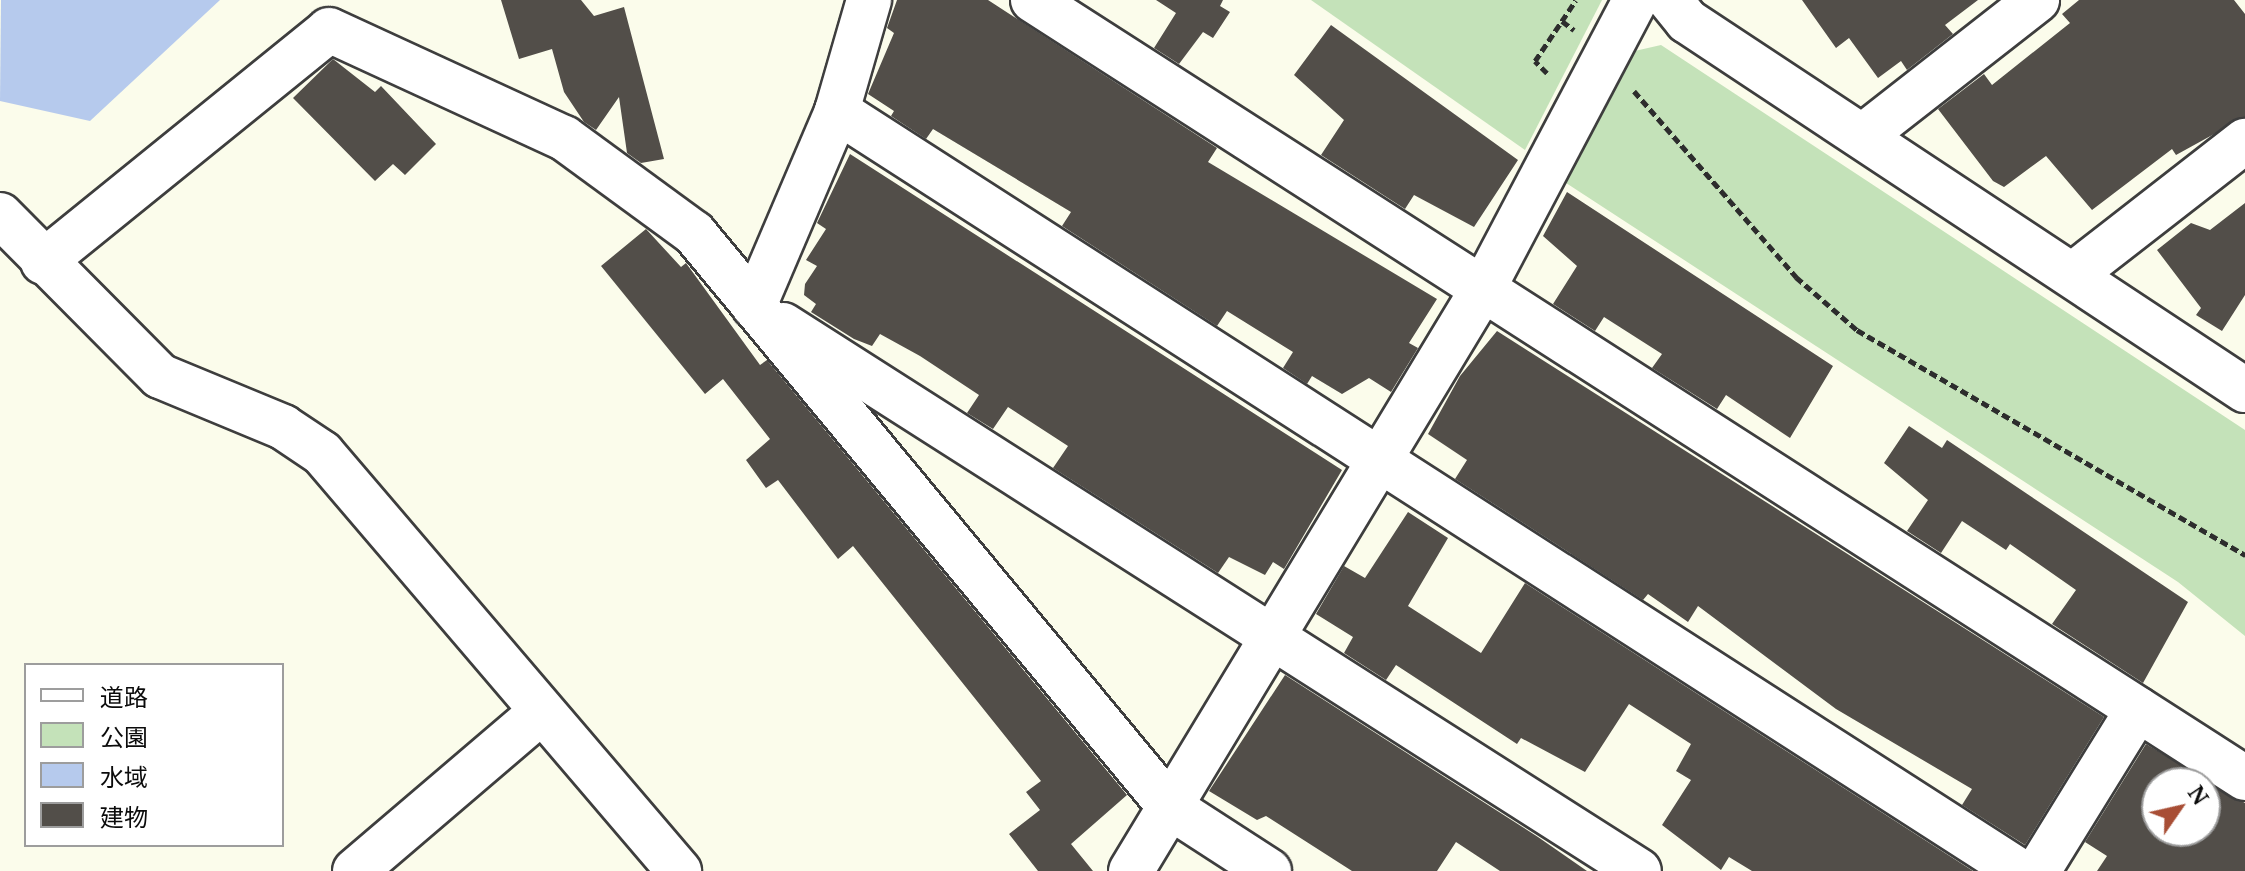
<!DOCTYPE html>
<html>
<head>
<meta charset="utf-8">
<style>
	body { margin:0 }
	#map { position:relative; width:2245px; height:871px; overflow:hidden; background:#fbfceb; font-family:"Noto Serif","Noto Sans JP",serif }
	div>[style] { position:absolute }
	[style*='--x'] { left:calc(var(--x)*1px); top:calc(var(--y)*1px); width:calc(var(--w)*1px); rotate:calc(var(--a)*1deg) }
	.green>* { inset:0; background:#c4e2b9 }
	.water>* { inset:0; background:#b6caed }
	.building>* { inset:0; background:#524e49 }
	.path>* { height:5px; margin-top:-2.5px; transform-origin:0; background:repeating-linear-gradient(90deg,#2d2d2d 0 8px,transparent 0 12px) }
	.roads { filter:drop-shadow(2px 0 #3e3e3e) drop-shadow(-2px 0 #3e3e3e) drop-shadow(0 2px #3e3e3e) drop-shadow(0 -2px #3e3e3e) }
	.minor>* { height:44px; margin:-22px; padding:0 22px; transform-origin:22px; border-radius:22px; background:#fff }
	span { translate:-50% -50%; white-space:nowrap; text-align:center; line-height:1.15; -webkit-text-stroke:8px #fff; paint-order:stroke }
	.legend { position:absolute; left:24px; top:663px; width:260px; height:184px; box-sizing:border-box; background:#fff; border:2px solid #9d9d9d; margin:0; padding:10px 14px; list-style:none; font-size:24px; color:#0b0b0b }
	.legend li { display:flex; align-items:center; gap:16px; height:40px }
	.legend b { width:40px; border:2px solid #9d9d9d }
	.north { position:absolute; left:2141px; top:767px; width:80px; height:80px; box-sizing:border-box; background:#fff; border:2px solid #9d9d9d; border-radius:50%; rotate:56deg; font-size:22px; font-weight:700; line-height:32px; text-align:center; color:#0b0b0b }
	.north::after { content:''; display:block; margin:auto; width:28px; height:36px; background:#a84e35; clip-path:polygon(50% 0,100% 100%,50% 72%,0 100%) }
</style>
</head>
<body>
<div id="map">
	<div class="green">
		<i style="clip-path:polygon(1311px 0,1602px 0,1525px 150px)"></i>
		<i style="clip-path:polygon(1661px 45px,2245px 430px,2245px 636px,2178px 582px,1563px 181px,1626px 53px)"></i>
	</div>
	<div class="water">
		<i style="clip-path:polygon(1px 0,220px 0,90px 121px,0 101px)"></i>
	</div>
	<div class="building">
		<i style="clip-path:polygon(501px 0,581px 0,594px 16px,624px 7px,664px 159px,641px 163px,627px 153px,619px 97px,596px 130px,584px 122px,564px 92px,552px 49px,519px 59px)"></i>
		<i style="clip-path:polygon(897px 0,988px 0,1217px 148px,1208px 162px,1437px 299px,1409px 343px,1418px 348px,1391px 392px,1369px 378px,1342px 394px,1312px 376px,1307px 384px,1283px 368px,1293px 352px,1227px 311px,1217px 326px,1062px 226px,1071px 212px,933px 129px,926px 139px,891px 116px,894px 111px,868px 94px,894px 33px,887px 28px)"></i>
		<i style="clip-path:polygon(1156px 0,1223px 0,1220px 6px,1230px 12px,1213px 38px,1203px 32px,1179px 64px,1154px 48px,1176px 13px)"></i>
		<i style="clip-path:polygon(1802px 0,1978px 0,1945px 25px,1953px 34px,1907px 70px,1901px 61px,1878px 78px,1849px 38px,1836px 48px)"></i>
		<i style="clip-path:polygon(2079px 0,2234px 0,2245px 14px,2245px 117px,2176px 155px,2172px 149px,2092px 210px,2046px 156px,2004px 187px,1993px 181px,1938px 109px,1984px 74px,1992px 85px,2070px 23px,2062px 14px)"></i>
		<i style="clip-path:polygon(1331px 25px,1518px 160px,1474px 227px,1414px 195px,1405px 209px,1321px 155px,1344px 120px,1294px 75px)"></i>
		<i style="clip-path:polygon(333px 59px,375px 92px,381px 86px,436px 144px,405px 175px,393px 164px,375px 181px,293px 98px)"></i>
		<i style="clip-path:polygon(850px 154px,1342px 470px,1284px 569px,1273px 562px,1265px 575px,1229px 557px,1218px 573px,1053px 468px,1068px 446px,1008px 407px,993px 429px,967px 413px,979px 395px,920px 356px,880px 334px,872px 346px,854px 339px,811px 312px,816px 304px,804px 295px,805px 284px,817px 266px,806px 260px,826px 229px,817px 223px)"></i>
		<i style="clip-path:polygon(1567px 192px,1833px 366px,1790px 438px,1726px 395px,1717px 409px,1652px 368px,1662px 354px,1604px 317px,1595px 331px,1553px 304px,1577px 266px,1543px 236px)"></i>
		<i style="clip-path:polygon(2245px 203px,2245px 295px,2222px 331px,2196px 315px,2201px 308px,2157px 250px,2191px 223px,2210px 230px)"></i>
		<i style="clip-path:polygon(646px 229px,681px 267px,686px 263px,760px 365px,767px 360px,1127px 795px,1071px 844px,1093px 871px,1038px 871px,1009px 834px,1040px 810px,1026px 792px,1041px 781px,853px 546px,838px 559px,778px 480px,766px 488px,746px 460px,770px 439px,723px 379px,705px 394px,601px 266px)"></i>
		<i style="clip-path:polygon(1497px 331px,2104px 717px,2025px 845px,1962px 805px,1972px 789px,1836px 709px,1698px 606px,1688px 622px,1648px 594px,1643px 600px,1455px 479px,1467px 460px,1428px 434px,1460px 376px)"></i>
		<i style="clip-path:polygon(1909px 426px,1942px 448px,1947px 440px,2188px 602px,2143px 683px,2052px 624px,2076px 590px,2010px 544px,2006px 550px,1962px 521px,1941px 553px,1907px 531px,1928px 500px,1884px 463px)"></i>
		<i style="clip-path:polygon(1408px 512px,1448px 538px,1408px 606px,1481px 653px,1525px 583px,1973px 871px,1752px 871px,1729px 857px,1721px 870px,1662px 825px,1691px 780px,1676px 771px,1691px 744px,1629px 704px,1585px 772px,1521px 738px,1517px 744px,1396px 665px,1386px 680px,1344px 653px,1353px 637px,1316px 614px,1344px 566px,1365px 578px)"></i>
		<i style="clip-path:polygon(1285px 675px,1538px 837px,1587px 871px,1500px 871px,1456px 842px,1437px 871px,1352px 871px,1266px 816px,1257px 820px,1209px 791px)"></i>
		<i style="clip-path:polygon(evenodd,2146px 744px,2245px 803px,2245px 871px,2097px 871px,2107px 856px,2085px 842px,2146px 744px,2157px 783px,2205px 783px,2205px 831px,2157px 831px,2157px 783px)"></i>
	</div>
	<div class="path">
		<i style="--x:1562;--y:21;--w:15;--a:37"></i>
		<i style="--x:1547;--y:73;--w:17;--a:-135"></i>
		<i style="--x:1535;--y:61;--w:73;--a:-56.1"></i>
		<i style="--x:1634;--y:91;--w:247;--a:48.9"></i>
		<i style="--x:1796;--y:277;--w:81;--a:41"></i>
		<i style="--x:1857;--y:330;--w:449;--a:30.1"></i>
	</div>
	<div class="roads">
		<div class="minor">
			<i style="--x:1033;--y:0;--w:1440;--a:32.7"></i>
			<i style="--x:1670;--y:0;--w:27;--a:51"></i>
			<i style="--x:1687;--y:21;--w:669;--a:33.48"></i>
			<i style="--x:837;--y:111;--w:1405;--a:32.74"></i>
			<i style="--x:1863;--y:136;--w:221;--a:-38"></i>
			<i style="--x:0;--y:215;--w:227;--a:45.2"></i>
			<i style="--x:160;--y:376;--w:133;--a:22.5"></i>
			<i style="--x:283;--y:427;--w:47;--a:33.7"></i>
			<i style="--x:322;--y:453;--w:550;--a:49.5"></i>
			<i style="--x:43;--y:262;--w:368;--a:-39"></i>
			<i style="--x:329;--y:30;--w:259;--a:24.7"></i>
			<i style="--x:564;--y:138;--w:161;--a:36.2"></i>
			<i style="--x:694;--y:233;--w:746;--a:50.33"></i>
			<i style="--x:1170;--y:807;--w:118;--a:32.9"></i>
			<i style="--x:2074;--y:274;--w:217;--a:-37.9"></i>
			<i style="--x:754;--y:306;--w:212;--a:-66.9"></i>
			<i style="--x:837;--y:111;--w:116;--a:-73.9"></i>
			<i style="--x:783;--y:325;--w:1015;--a:32.53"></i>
			<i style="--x:355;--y:871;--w:245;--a:-40.5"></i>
			<i style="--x:1131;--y:871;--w:682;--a:-58.85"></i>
			<i style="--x:1484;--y:287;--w:324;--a:-62.2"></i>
			<i style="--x:2038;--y:871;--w:190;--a:-58.3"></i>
		</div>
	</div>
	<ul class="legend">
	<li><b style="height:10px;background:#fff"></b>道路</li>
	<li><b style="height:22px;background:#c4e2b9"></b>公園</li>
	<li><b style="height:22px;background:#b6caed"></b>水域</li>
	<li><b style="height:22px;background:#524e49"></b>建物</li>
	</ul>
	<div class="north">N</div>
</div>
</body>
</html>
